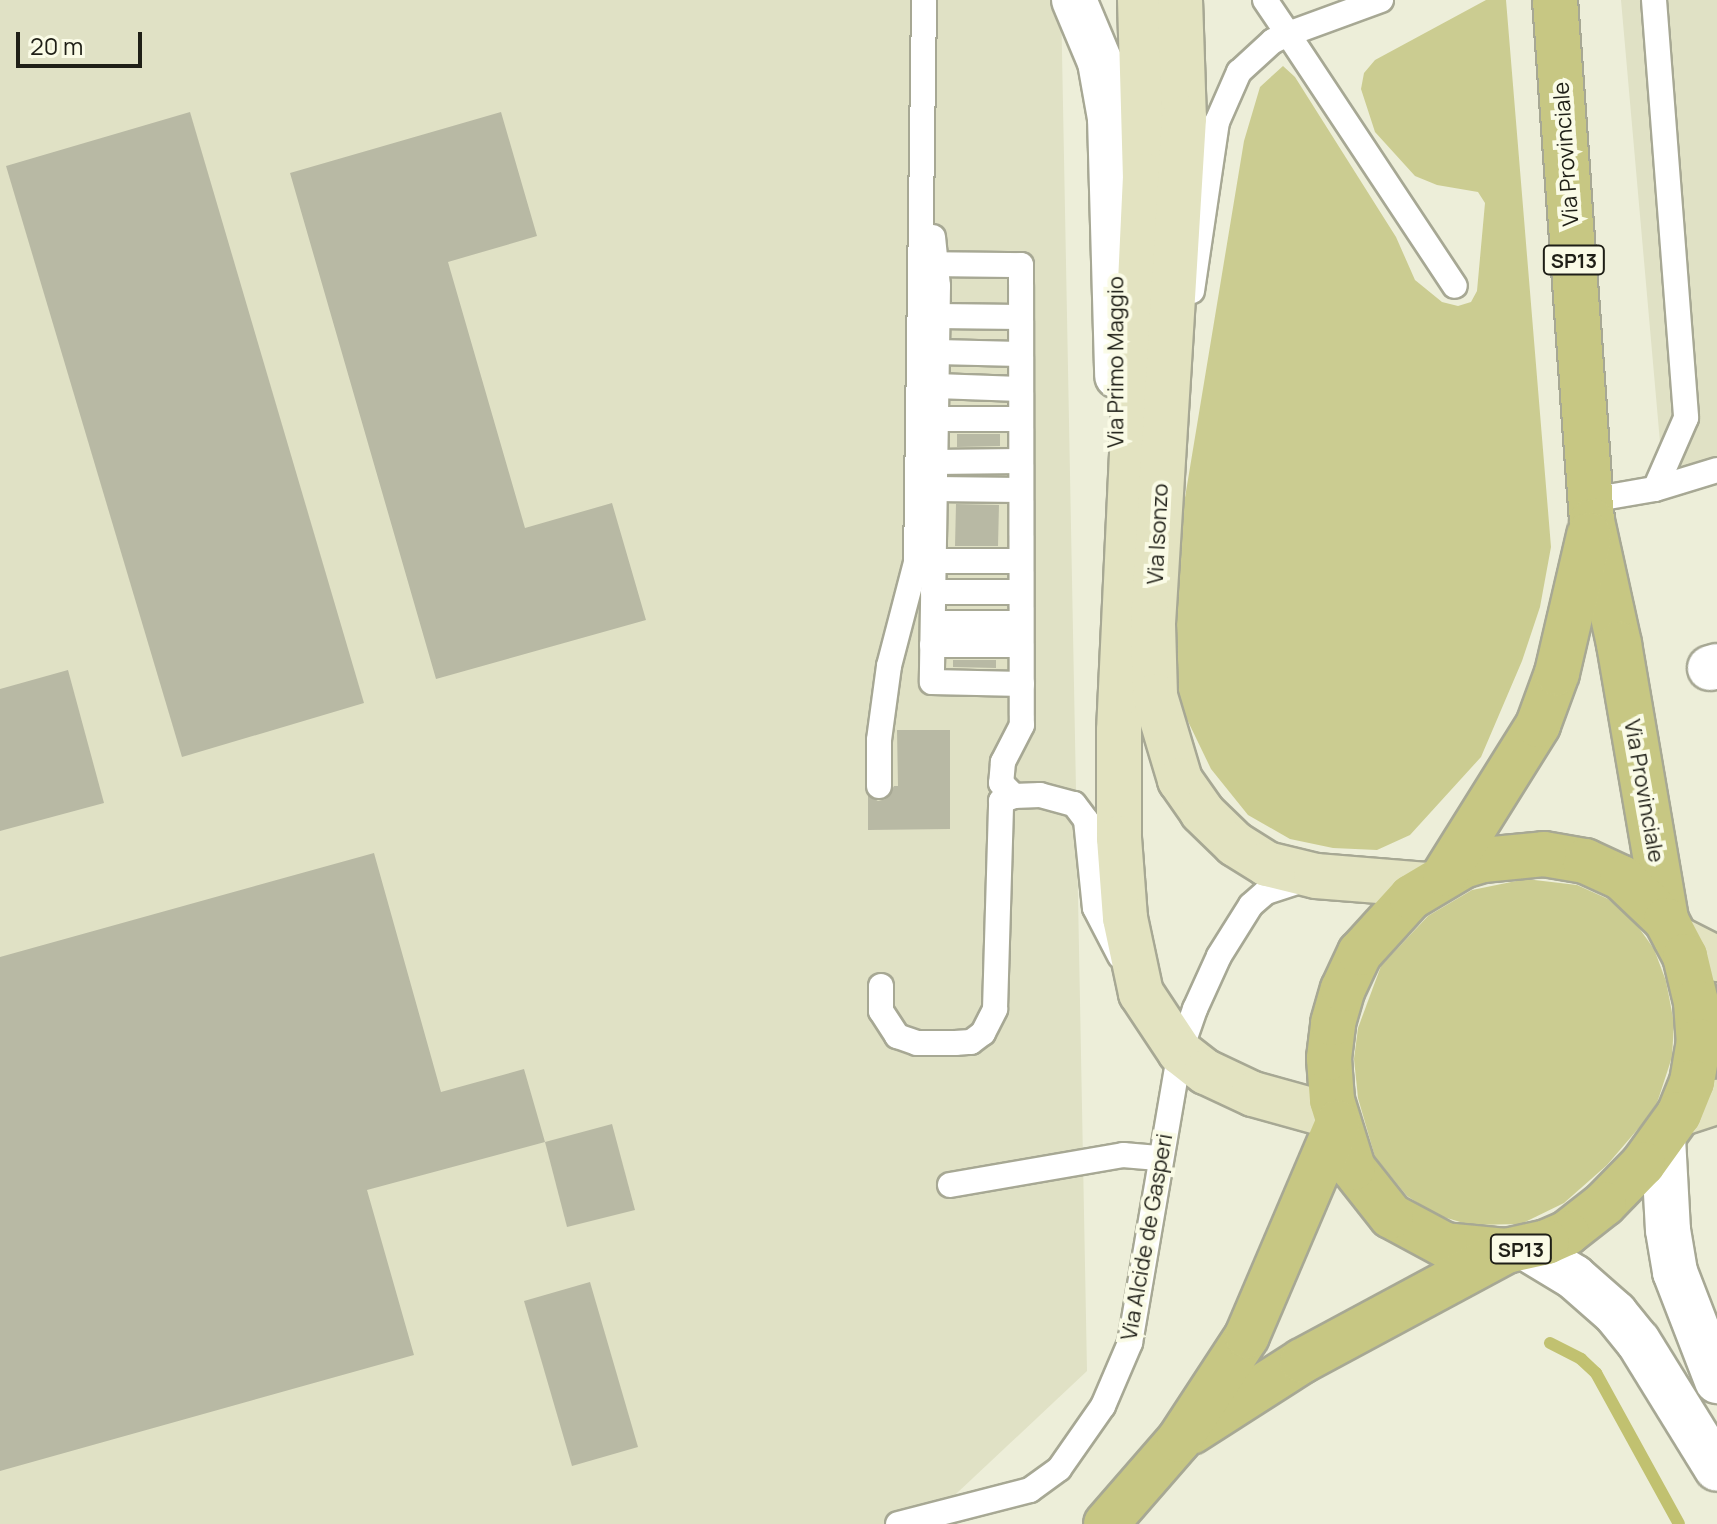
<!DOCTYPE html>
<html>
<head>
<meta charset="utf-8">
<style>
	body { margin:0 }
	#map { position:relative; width:1717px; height:1524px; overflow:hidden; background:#edeed9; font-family:Manrope,sans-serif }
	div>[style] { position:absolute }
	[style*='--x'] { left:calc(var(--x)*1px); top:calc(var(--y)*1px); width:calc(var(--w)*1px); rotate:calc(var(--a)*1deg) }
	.built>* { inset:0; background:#e0e1c5 }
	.green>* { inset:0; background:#cbcc91 }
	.stream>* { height:12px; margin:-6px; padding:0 6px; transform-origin:6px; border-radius:6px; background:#c1c170 }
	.building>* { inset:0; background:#b8b9a4 }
	.roads { filter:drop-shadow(2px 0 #a7a894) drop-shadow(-2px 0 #a7a894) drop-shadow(0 2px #a7a894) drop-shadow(0 -2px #a7a894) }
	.lane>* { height:24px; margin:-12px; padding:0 12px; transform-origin:12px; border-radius:12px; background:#fff }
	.street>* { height:44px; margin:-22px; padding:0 22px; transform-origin:22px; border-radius:22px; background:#fff }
	.secondary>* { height:44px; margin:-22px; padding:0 22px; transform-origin:22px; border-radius:22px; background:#e3e3c1 }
	.primary>* { height:44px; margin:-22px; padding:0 22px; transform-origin:22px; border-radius:22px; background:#c7c783 }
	span { translate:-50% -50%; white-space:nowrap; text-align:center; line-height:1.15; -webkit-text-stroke:8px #fafbe6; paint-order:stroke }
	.shield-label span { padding:2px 6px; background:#fafbe6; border:2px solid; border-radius:6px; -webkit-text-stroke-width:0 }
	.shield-label { font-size:20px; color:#1f1f17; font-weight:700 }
	.street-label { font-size:22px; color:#1f1f17 }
	.scale { position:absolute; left:16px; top:32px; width:126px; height:36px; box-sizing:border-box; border:4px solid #1f1f17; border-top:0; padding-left:10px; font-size:24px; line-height:28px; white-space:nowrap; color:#1f1f17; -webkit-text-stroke:6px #fafbe6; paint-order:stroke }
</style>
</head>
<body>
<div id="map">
	<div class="built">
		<i style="clip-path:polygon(0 0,1061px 0,1087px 1371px,924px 1524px,0 1524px)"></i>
		<i style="clip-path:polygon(1621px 0,1717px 0,1717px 458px,1663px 476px)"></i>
	</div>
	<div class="green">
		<i style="clip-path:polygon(1486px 0,1506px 0,1551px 547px,1540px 607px,1522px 661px,1481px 757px,1410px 835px,1377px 850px,1333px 848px,1290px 839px,1248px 815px,1211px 769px,1182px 709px,1172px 654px,1177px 546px,1244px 141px,1260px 87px,1283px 66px,1295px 77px,1396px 237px,1415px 280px,1442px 302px,1458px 306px,1471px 302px,1477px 291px,1485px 203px,1478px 192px,1437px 185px,1415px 176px,1375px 132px,1361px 89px,1364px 73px,1375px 60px)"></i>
		<i style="clip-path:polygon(1526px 879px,1577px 885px,1608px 899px,1634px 921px,1654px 949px,1666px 981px,1674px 1023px,1672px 1057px,1657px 1103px,1643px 1123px,1607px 1165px,1564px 1203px,1521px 1224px,1470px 1225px,1437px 1215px,1407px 1196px,1375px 1157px,1358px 1098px,1354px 1059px,1358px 1028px,1381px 966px,1428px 916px,1472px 890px)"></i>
	</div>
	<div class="stream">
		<i style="--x:1550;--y:1343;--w:35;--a:27"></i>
		<i style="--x:1581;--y:1359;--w:21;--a:43"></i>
		<i style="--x:1596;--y:1373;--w:172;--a:61.2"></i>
	</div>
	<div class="building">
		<i style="clip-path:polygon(190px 112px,364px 703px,182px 757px,6px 166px)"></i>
		<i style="clip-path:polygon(501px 112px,537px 236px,448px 262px,525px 528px,612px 503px,646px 620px,436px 679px,290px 173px)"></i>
		<i style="clip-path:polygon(957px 434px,1000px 434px,1000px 446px,957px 447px)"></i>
		<i style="clip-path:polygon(956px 504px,999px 505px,998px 546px,955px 546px)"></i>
		<i style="clip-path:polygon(953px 660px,996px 660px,996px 668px,953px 667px)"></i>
		<i style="clip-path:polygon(68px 670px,104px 803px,0 831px,0 689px)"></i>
		<i style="clip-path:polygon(897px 730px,950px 730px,950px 829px,868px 830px,868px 795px,878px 801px,886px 799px,894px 786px,898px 786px)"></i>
		<i style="clip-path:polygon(374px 853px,441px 1092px,524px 1069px,545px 1142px,367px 1190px,414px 1355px,0 1471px,0 957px)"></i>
		<i style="clip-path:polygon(612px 1124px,635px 1210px,567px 1227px,545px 1142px)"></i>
		<i style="clip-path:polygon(590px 1282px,638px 1447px,572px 1466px,524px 1301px)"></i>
	</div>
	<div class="roads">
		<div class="lane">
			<i style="--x:1381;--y:0;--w:99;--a:159.9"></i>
			<i style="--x:1288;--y:34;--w:302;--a:56.5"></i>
			<i style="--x:1654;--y:0;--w:419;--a:85.6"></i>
			<i style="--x:1686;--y:418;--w:77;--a:113.6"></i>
			<i style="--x:933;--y:237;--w:49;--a:84.2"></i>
			<i style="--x:938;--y:286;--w:396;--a:90.9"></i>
			<i style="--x:932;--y:682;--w:90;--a:1.3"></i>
			<i style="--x:921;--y:264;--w:100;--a:0.6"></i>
			<i style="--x:1021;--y:265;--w:460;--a:89.9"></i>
			<i style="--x:1022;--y:725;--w:42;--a:117.2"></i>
			<i style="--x:1003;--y:762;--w:21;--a:95"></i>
			<i style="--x:1001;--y:783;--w:18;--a:45"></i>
			<i style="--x:1192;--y:291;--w:171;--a:-81.6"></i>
			<i style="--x:1217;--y:122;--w:55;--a:-66.3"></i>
			<i style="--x:1239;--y:72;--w:46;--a:-42.4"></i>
			<i style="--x:1273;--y:41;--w:17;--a:-25"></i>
			<i style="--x:1288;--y:34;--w:41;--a:-124.1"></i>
			<i style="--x:937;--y:316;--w:83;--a:0.7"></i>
			<i style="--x:937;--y:352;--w:83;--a:1.4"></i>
			<i style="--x:936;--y:386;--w:84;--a:2"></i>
			<i style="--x:936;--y:419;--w:84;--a:0"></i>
			<i style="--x:935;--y:462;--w:85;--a:-0.7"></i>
			<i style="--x:935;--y:489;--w:85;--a:0.7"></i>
			<i style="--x:1591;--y:500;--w:65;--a:-9.8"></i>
			<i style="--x:1655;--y:489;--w:65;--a:-17"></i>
			<i style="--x:934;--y:561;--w:87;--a:0"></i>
			<i style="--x:933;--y:592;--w:88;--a:0"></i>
			<i style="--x:933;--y:623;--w:88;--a:0"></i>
			<i style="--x:932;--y:645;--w:89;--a:0"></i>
			<i style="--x:879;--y:786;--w:46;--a:-90"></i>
			<i style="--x:879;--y:740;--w:75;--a:-82.3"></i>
			<i style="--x:889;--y:666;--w:107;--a:-75.4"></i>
			<i style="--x:916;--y:562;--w:562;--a:-89.18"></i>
			<i style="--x:881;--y:986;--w:25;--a:90"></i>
			<i style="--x:881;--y:1011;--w:30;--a:57"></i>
			<i style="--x:897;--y:1036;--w:21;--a:19"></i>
			<i style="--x:917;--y:1043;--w:38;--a:0"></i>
			<i style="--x:955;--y:1043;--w:16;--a:-4"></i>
			<i style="--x:971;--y:1042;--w:15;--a:-37"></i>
			<i style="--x:983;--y:1033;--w:27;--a:-63"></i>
			<i style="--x:995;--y:1009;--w:208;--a:-88.3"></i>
			<i style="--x:1001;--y:801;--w:14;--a:-21"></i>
			<i style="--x:1014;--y:796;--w:26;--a:-2"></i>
			<i style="--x:1040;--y:795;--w:35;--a:15"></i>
			<i style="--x:1074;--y:804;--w:20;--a:53"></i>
			<i style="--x:1086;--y:820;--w:88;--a:84.2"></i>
			<i style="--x:1095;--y:908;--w:54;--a:62.5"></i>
			<i style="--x:950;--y:1185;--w:176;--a:-9.8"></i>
			<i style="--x:1123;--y:1155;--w:38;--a:5"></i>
			<i style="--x:898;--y:1524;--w:136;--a:-14.4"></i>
			<i style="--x:1030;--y:1490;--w:36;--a:-36"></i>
			<i style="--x:1059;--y:1469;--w:77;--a:-55.1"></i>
			<i style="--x:1103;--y:1406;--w:69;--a:-66.8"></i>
			<i style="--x:1130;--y:1343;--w:295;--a:-80.3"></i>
			<i style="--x:1180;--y:1052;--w:46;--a:-70.8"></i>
			<i style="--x:1195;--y:1009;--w:58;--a:-65.6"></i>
			<i style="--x:1219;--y:956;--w:60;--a:-57.9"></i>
			<i style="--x:1251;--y:905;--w:20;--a:-41"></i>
			<i style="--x:1266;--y:892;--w:42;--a:-18"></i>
		</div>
		<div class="street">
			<i style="--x:1074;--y:0;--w:67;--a:67.2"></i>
			<i style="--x:1100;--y:62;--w:57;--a:79.9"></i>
			<i style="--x:1110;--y:118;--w:258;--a:88.4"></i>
			<i style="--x:1710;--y:668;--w:7;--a:-16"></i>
			<i style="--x:1663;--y:1138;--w:92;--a:86.9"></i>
			<i style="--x:1668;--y:1230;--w:43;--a:80.5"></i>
			<i style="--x:1675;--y:1272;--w:117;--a:68.9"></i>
			<i style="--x:1526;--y:1248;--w:56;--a:31.1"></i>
			<i style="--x:1574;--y:1277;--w:55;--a:41.3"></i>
			<i style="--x:1615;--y:1313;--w:36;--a:51"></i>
			<i style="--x:1638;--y:1341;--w:150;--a:58.3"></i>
		</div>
		<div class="secondary">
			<i style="--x:1140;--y:0;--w:176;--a:88.4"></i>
			<i style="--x:1145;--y:176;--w:556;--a:92.68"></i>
			<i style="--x:1119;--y:731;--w:107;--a:90"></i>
			<i style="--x:1119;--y:838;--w:80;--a:85.7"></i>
			<i style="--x:1125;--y:918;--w:77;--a:78"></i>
			<i style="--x:1141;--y:993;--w:71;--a:56.5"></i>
			<i style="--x:1180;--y:1052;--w:33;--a:38"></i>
			<i style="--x:1206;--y:1072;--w:52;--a:25.1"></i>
			<i style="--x:1253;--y:1094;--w:86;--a:15.5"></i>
			<i style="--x:1180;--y:0;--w:118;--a:88.1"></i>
			<i style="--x:1184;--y:118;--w:507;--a:93.51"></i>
			<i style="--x:1153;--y:624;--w:72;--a:88.4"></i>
			<i style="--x:1155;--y:696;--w:88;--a:73.4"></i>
			<i style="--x:1180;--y:780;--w:39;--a:55"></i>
			<i style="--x:1202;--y:812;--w:46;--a:44.1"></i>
			<i style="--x:1235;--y:844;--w:38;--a:32"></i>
			<i style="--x:1267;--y:864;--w:50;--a:13.8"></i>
			<i style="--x:1316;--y:876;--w:111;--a:4.6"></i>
			<i style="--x:1676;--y:938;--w:46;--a:27.1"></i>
			<i style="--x:1679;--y:1114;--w:40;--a:-18"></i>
		</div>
		<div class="primary">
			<i style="--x:1555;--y:0;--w:522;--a:85.94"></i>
			<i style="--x:1592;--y:521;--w:126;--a:77.6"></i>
			<i style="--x:1619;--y:644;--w:280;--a:80.3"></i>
			<i style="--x:1544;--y:854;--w:42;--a:9.7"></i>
			<i style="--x:1585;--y:861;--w:41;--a:24.7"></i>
			<i style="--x:1622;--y:878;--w:61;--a:43.7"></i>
			<i style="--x:1666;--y:920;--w:41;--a:62.2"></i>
			<i style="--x:1685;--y:956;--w:47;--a:76.6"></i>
			<i style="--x:1696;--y:1002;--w:39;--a:86"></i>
			<i style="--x:1699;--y:1041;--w:42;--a:99.7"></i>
			<i style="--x:1692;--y:1082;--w:35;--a:112"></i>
			<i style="--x:1679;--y:1114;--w:62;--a:125.8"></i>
			<i style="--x:1643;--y:1164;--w:56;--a:134.3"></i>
			<i style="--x:1604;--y:1204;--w:47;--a:141.9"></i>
			<i style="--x:1567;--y:1233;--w:22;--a:156"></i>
			<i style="--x:1547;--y:1242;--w:42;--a:167.6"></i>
			<i style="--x:1506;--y:1251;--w:61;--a:-174.4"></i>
			<i style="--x:1445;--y:1245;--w:61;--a:-151.8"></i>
			<i style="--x:1391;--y:1216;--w:61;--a:-128.4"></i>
			<i style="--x:1353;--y:1168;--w:71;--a:-107.2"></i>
			<i style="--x:1332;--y:1100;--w:42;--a:-94.1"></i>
			<i style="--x:1329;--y:1058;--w:35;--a:-83"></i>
			<i style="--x:1333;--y:1023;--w:35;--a:-74"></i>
			<i style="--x:1343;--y:989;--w:40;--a:-65"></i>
			<i style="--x:1360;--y:953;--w:76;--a:-47.7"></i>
			<i style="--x:1411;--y:897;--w:61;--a:-30.8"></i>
			<i style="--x:1463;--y:866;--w:21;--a:-17"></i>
			<i style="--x:1483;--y:860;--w:61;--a:-5.6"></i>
			<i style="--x:1445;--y:874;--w:176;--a:-58"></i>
			<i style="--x:1538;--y:725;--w:55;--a:-69.9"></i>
			<i style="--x:1557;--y:673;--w:142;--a:-76.9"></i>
			<i style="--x:1191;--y:1432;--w:132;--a:-32.6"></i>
			<i style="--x:1302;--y:1361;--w:232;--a:-28.3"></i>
			<i style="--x:1106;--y:1524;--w:111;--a:-49"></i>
			<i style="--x:1179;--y:1440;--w:124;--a:-56.8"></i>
			<i style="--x:1247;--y:1336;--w:232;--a:-66.9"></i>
		</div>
	</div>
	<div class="shield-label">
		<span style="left:1574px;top:260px">SP13</span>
		<span style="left:1521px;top:1249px">SP13</span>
	</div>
	<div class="street-label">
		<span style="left:1566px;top:154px;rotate:-94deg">Via Provinciale</span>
		<span style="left:1116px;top:362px;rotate:-90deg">Via Primo Maggio</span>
		<span style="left:1158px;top:534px;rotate:-87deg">Via Isonzo</span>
		<span style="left:1644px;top:791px;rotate:80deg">Via Provinciale</span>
		<span style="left:1147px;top:1237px;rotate:-80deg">Via Alcide de Gasperi</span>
	</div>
	<div class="scale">20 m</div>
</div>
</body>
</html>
